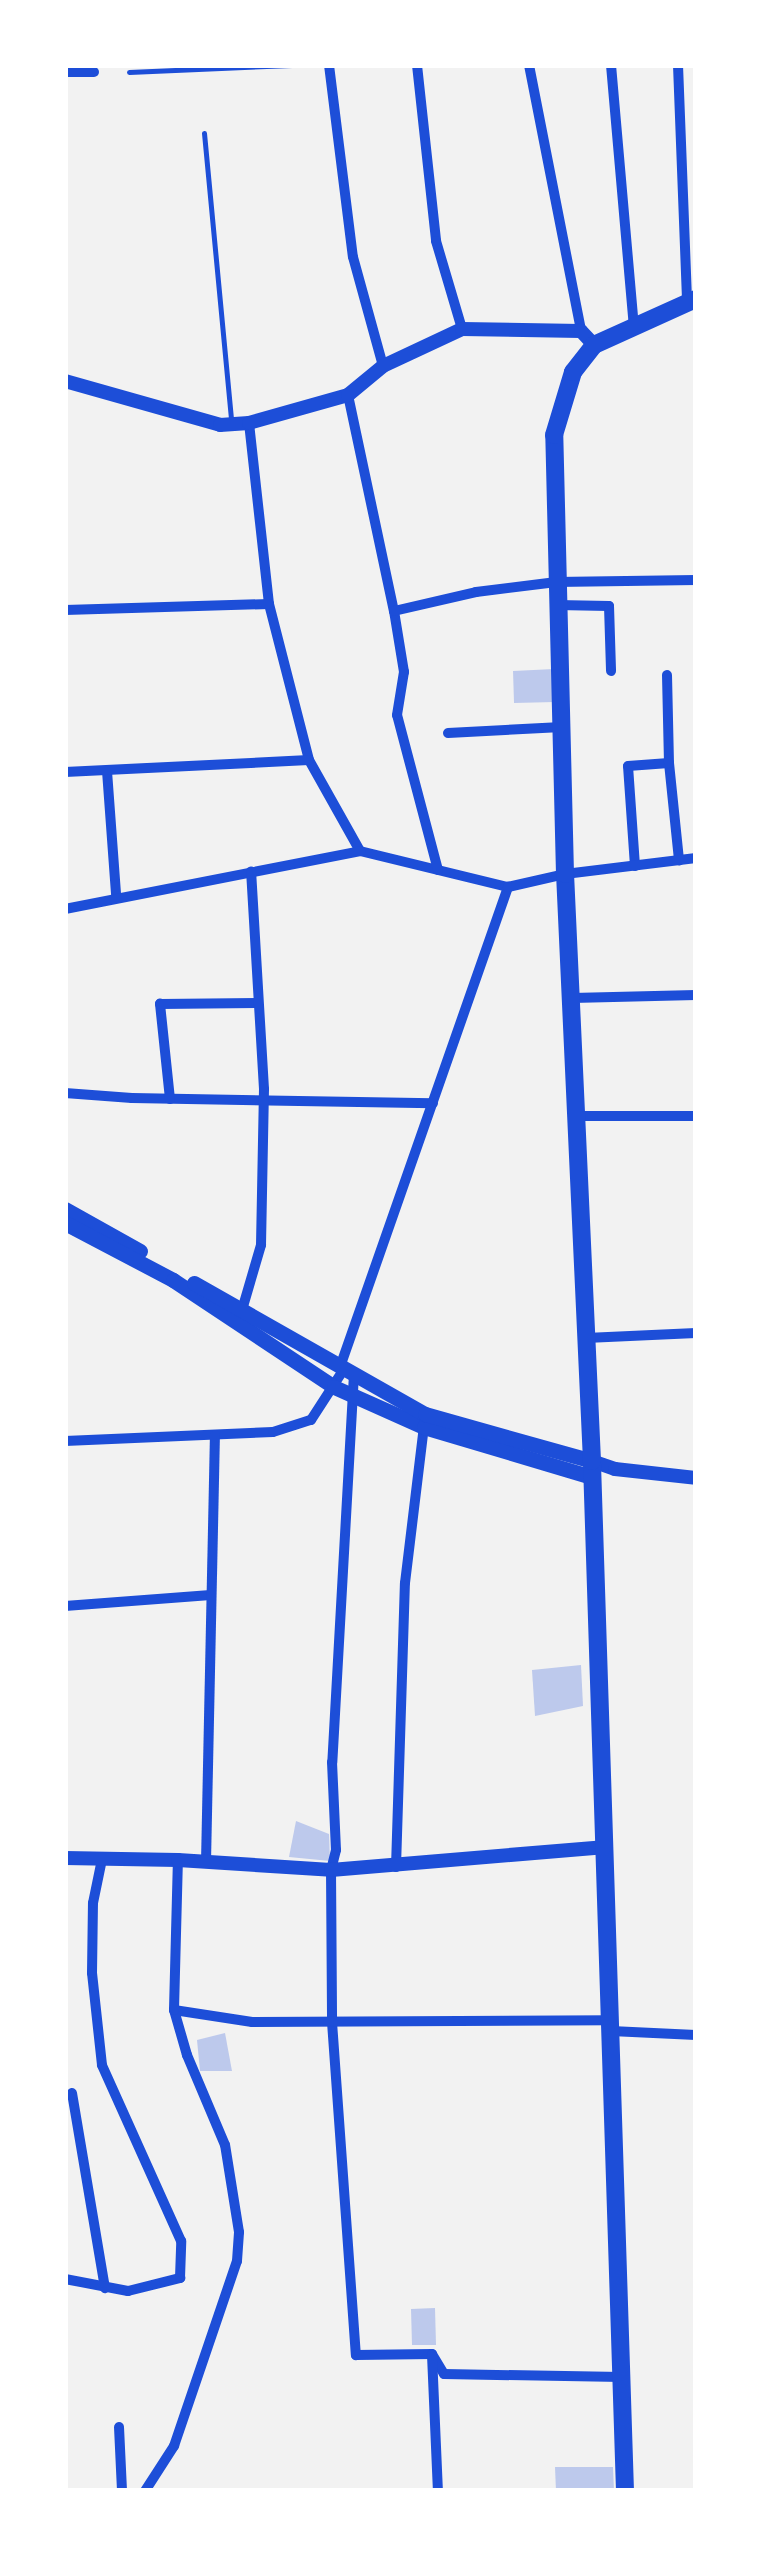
<!DOCTYPE html>
<html>
<head>
<meta charset="utf-8">
<style>
	body { margin:0 }
	#map { position:relative; width:761px; height:2556px; overflow:hidden; background:#f2f2f2; font-family:Raleway,sans-serif }
	div>[style] { position:absolute }
	[style*='--x'] { left:calc(var(--x)*1px); top:calc(var(--y)*1px); width:calc(var(--w)*1px); rotate:calc(var(--a)*1deg) }
	.building>* { inset:0; background:#bdc9ec }
	.service>* { height:5px; margin:-2.5px; padding:0 2.5px; transform-origin:2.5px; border-radius:2.5px; background:#1d4ed8 }
	.minor>* { height:10px; margin:-5px; padding:0 5px; transform-origin:5px; border-radius:5px; background:#1d4ed8 }
	.tertiary>* { height:14px; margin:-7px; padding:0 7px; transform-origin:7px; border-radius:7px; background:#1d4ed8 }
	.secondary>* { height:15px; margin:-7.5px; padding:0 7.5px; transform-origin:7.5px; border-radius:7.5px; background:#1d4ed8 }
	.primary>* { height:18px; margin:-9px; padding:0 9px; transform-origin:9px; border-radius:9px; background:#1d4ed8 }
	span { translate:-50% -50%; white-space:nowrap; text-align:center; line-height:1.15; -webkit-text-stroke:9px #fff; paint-order:stroke }
	.frame { position:absolute; inset:0; border:68px solid #fff; pointer-events:none }
</style>
</head>
<body>
<div id="map">
	<div class="building">
		<i style="clip-path:polygon(554px 669px,555px 702px,514px 703px,513px 671px)"></i>
		<i style="clip-path:polygon(581px 1665px,583px 1706px,535px 1716px,532px 1670px)"></i>
		<i style="clip-path:polygon(296px 1821px,329px 1834px,330px 1861px,289px 1857px)"></i>
		<i style="clip-path:polygon(225px 2033px,232px 2071px,200px 2071px,197px 2040px)"></i>
		<i style="clip-path:polygon(435px 2308px,436px 2345px,412px 2345px,411px 2309px)"></i>
		<i style="clip-path:polygon(555px 2467px,613px 2467px,614px 2491px,556px 2491px)"></i>
	</div>
	<div class="service">
		<i style="--x:129;--y:72;--w:163;--a:-2.5"></i>
		<i style="--x:204;--y:133;--w:289;--a:84.6"></i>
	</div>
	<div class="minor">
		<i style="--x:329;--y:65;--w:193;--a:82.9"></i>
		<i style="--x:353;--y:257;--w:113;--a:74.6"></i>
		<i style="--x:417;--y:65;--w:177;--a:83.8"></i>
		<i style="--x:436;--y:241;--w:92;--a:73.5"></i>
		<i style="--x:529;--y:65;--w:271;--a:78.9"></i>
		<i style="--x:611;--y:65;--w:263;--a:85"></i>
		<i style="--x:678;--y:65;--w:238;--a:87.8"></i>
		<i style="--x:65;--y:72;--w:29;--a:0"></i>
		<i style="--x:348;--y:395;--w:221;--a:78"></i>
		<i style="--x:249;--y:423;--w:182;--a:83.7"></i>
		<i style="--x:269;--y:604;--w:161;--a:75.6"></i>
		<i style="--x:309;--y:760;--w:104;--a:60.7"></i>
		<i style="--x:360;--y:851;--w:152;--a:13.7"></i>
		<i style="--x:557;--y:605;--w:52;--a:1.1"></i>
		<i style="--x:609;--y:606;--w:65;--a:88.2"></i>
		<i style="--x:65;--y:610;--w:204;--a:-1.7"></i>
		<i style="--x:448;--y:733;--w:114;--a:-3"></i>
		<i style="--x:669;--y:763;--w:98;--a:84.1"></i>
		<i style="--x:107;--y:771;--w:124;--a:85.8"></i>
		<i style="--x:65;--y:772;--w:244;--a:-2.8"></i>
		<i style="--x:635;--y:866;--w:100;--a:-94"></i>
		<i style="--x:628;--y:766;--w:41;--a:-4.2"></i>
		<i style="--x:669;--y:763;--w:88;--a:-91.3"></i>
		<i style="--x:438;--y:870;--w:160;--a:-104.8"></i>
		<i style="--x:397;--y:715;--w:44;--a:-80.8"></i>
		<i style="--x:404;--y:672;--w:62;--a:-99.3"></i>
		<i style="--x:394;--y:611;--w:84;--a:-13"></i>
		<i style="--x:476;--y:592;--w:81;--a:-7.1"></i>
		<i style="--x:556;--y:582;--w:140;--a:-0.8"></i>
		<i style="--x:65;--y:909;--w:301;--a:-11.1"></i>
		<i style="--x:572;--y:998;--w:124;--a:-1.4"></i>
		<i style="--x:65;--y:1093;--w:67;--a:4.3"></i>
		<i style="--x:132;--y:1098;--w:301;--a:1"></i>
		<i style="--x:170;--y:1099;--w:96;--a:-96"></i>
		<i style="--x:160;--y:1004;--w:97;--a:-0.6"></i>
		<i style="--x:577;--y:1116;--w:119;--a:0"></i>
		<i style="--x:242;--y:1310;--w:68;--a:-73.7"></i>
		<i style="--x:261;--y:1245;--w:156;--a:-88.9"></i>
		<i style="--x:264;--y:1089;--w:218;--a:-93.4"></i>
		<i style="--x:586;--y:1338;--w:110;--a:-2.6"></i>
		<i style="--x:340;--y:1367;--w:509;--a:-70.71"></i>
		<i style="--x:508;--y:887;--w:58;--a:-12.8"></i>
		<i style="--x:565;--y:874;--w:132;--a:-7"></i>
		<i style="--x:354;--y:1374;--w:389;--a:93.2"></i>
		<i style="--x:332;--y:1762;--w:88;--a:87.4"></i>
		<i style="--x:336;--y:1850;--w:21;--a:104"></i>
		<i style="--x:331;--y:1870;--w:152;--a:89.6"></i>
		<i style="--x:332;--y:2022;--w:334;--a:85.9"></i>
		<i style="--x:356;--y:2355;--w:76;--a:-0.8"></i>
		<i style="--x:432;--y:2354;--w:23;--a:59"></i>
		<i style="--x:444;--y:2374;--w:178;--a:1"></i>
		<i style="--x:65;--y:1441;--w:208;--a:-2.5"></i>
		<i style="--x:273;--y:1432;--w:40;--a:-18"></i>
		<i style="--x:311;--y:1420;--w:61;--a:-57.1"></i>
		<i style="--x:65;--y:1606;--w:146;--a:-4.3"></i>
		<i style="--x:206;--y:1862;--w:427;--a:-88.8"></i>
		<i style="--x:396;--y:1867;--w:284;--a:-88.2"></i>
		<i style="--x:405;--y:1583;--w:159;--a:-83.1"></i>
		<i style="--x:174;--y:2010;--w:79;--a:8.7"></i>
		<i style="--x:252;--y:2022;--w:357;--a:-0.3"></i>
		<i style="--x:611;--y:2031;--w:85;--a:2.7"></i>
		<i style="--x:72;--y:2093;--w:198;--a:80.4"></i>
		<i style="--x:65;--y:2279;--w:64;--a:10.8"></i>
		<i style="--x:128;--y:2291;--w:54;--a:-14"></i>
		<i style="--x:180;--y:2278;--w:37;--a:-88"></i>
		<i style="--x:181;--y:2241;--w:193;--a:-114.2"></i>
		<i style="--x:102;--y:2065;--w:93;--a:-96.2"></i>
		<i style="--x:92;--y:1973;--w:70;--a:-89.2"></i>
		<i style="--x:93;--y:1903;--w:45;--a:-78.4"></i>
		<i style="--x:432;--y:2355;--w:136;--a:87.5"></i>
		<i style="--x:119;--y:2427;--w:64;--a:87.3"></i>
		<i style="--x:145;--y:2491;--w:54;--a:-57.2"></i>
		<i style="--x:174;--y:2446;--w:195;--a:-71.2"></i>
		<i style="--x:237;--y:2261;--w:29;--a:-86"></i>
		<i style="--x:239;--y:2232;--w:88;--a:-99.1"></i>
		<i style="--x:225;--y:2145;--w:98;--a:-112.9"></i>
		<i style="--x:187;--y:2055;--w:47;--a:-106.1"></i>
		<i style="--x:174;--y:2010;--w:150;--a:-88.5"></i>
	</div>
	<div class="tertiary">
		<i style="--x:65;--y:381;--w:161;--a:15.8"></i>
		<i style="--x:220;--y:425;--w:29;--a:-4"></i>
		<i style="--x:249;--y:423;--w:103;--a:-15.8"></i>
		<i style="--x:348;--y:395;--w:45;--a:-39.6"></i>
		<i style="--x:383;--y:366;--w:87;--a:-25.1"></i>
		<i style="--x:462;--y:329;--w:119;--a:1"></i>
		<i style="--x:581;--y:331;--w:19;--a:47"></i>
		<i style="--x:592;--y:1461;--w:24;--a:19"></i>
		<i style="--x:615;--y:1469;--w:81;--a:6.3"></i>
		<i style="--x:65;--y:1858;--w:113;--a:1"></i>
		<i style="--x:178;--y:1860;--w:153;--a:3.7"></i>
		<i style="--x:331;--y:1870;--w:273;--a:-4.8"></i>
	</div>
	<div class="secondary">
		<i style="--x:65;--y:1209;--w:86;--a:29.2"></i>
		<i style="--x:65;--y:1223;--w:122;--a:27.8"></i>
		<i style="--x:173;--y:1280;--w:193;--a:33.6"></i>
		<i style="--x:334;--y:1387;--w:98;--a:24"></i>
		<i style="--x:424;--y:1427;--w:175;--a:16.6"></i>
		<i style="--x:194;--y:1283;--w:266;--a:29.6"></i>
		<i style="--x:425;--y:1414;--w:173;--a:15.7"></i>
	</div>
	<div class="primary">
		<i style="--x:625;--y:2491;--w:1031;--a:-91.84"></i>
		<i style="--x:592;--y:1461;--w:588;--a:-92.63"></i>
		<i style="--x:565;--y:874;--w:439;--a:-91.4"></i>
		<i style="--x:554;--y:435;--w:66;--a:-73.2"></i>
		<i style="--x:573;--y:372;--w:34;--a:-52"></i>
		<i style="--x:594;--y:345;--w:112;--a:-24.3"></i>
	</div>
	<div class="frame"></div>
</div>
</body>
</html>
